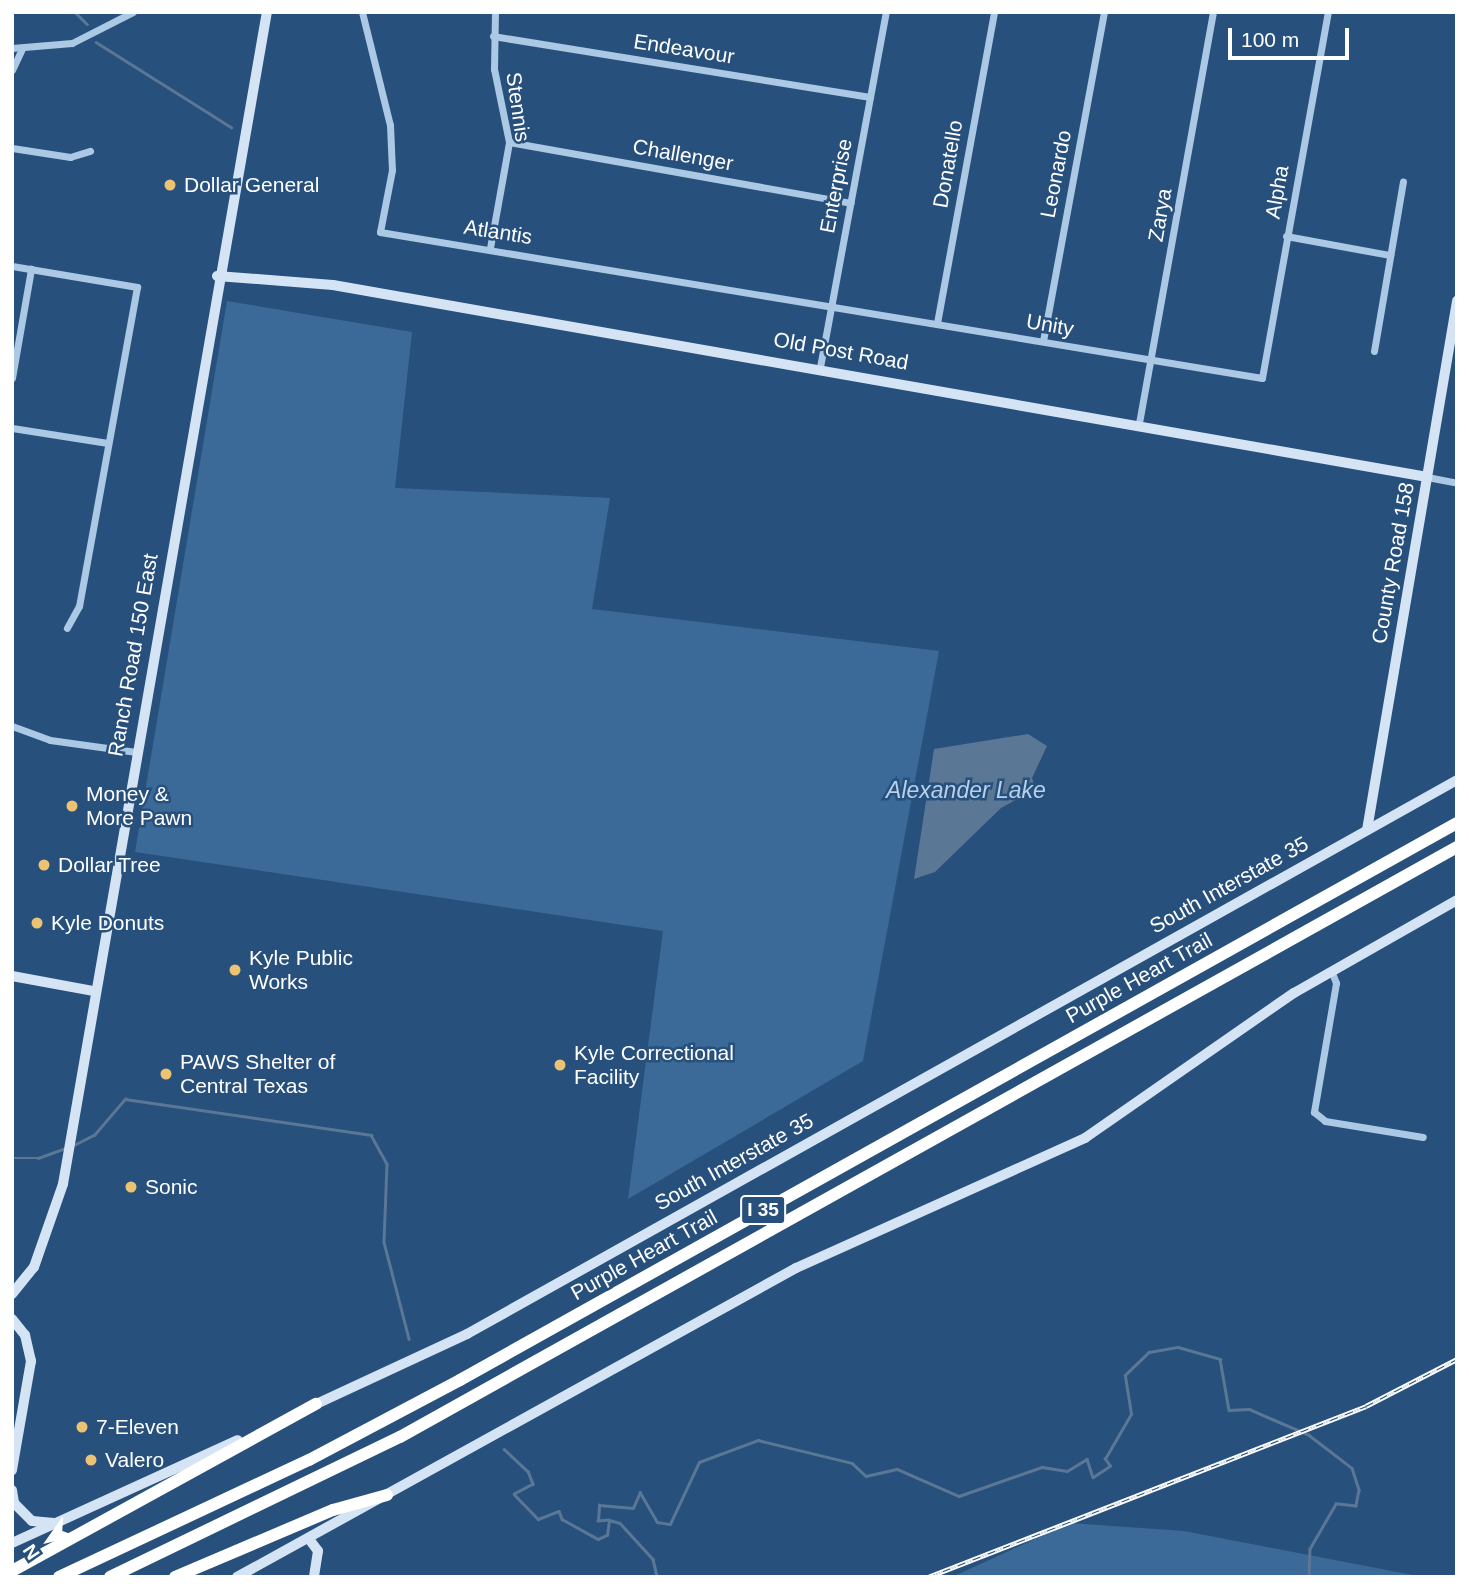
<!DOCTYPE html>
<html>
<head>
<meta charset="utf-8">
<style>
	body { margin:0 }
	#map { position:relative; width:1469px; height:1589px; overflow:hidden; background:#27507c; font-family:Arial,sans-serif }
	div>[style] { position:absolute }
	[style*='--x'] { left:calc(var(--x)*1px); top:calc(var(--y)*1px); width:calc(var(--w)*1px); rotate:calc(var(--a)*1deg) }
	.green>* { inset:0; background:#3b6a99 }
	.water>* { inset:0; background:#5a7796 }
	.stream>* { height:2.5px; margin:-1.25px; padding:0 1.25px; transform-origin:1.25px; border-radius:1.25px; background:#5a7796 }
	.street>* { height:7px; margin:-3.5px; padding:0 3.5px; transform-origin:3.5px; border-radius:3.5px; background:#abc8e4 }
	.secondary>* { height:10px; margin:-5px; padding:0 5px; transform-origin:5px; border-radius:5px; background:#d4e4f4 }
	.highway>* { height:12px; margin:-6px; padding:0 6px; transform-origin:6px; border-radius:6px; background:#fff }
	.rail>* { height:5px; margin-top:-2.5px; transform-origin:0; background:repeating-linear-gradient(90deg,#27507c 0 8px,#fff 0 16px); box-sizing:border-box; border-block:2px solid #fff }
	.dots>* { width:19px; height:19px; translate:-50% -50%; box-sizing:border-box; border:4px solid #27507c; border-radius:50% }
	span { translate:-50% -50%; white-space:nowrap; text-align:center; line-height:1.15; -webkit-text-stroke:5px #27507c; paint-order:stroke }
	.shield-label span { padding:2px 5px; background:#27507c; border:2px solid; border-radius:5px; -webkit-text-stroke-width:0 }
	.shield-label { font-size:19px; color:#fff; font-weight:700 }
	.street-label { font-size:21px; color:#fff }
	.poi-label { font-size:21px; color:#fff }
	.left { translate:0 -50%; text-align:left }
	.water-label { font-size:23px; color:#b7d1ec; font-style:italic }
	.frame { position:absolute; inset:0; border:14px solid #fff; pointer-events:none }
	.north { position:absolute; left:14px; top:1505px; width:70px; height:70px; -webkit-text-stroke:5px #27507c; paint-order:stroke; rotate:236deg; font-size:19px; font-weight:700; line-height:28px; text-align:center; color:#fff }
	.north::after { content:''; display:block; margin:auto; width:24px; height:32px; background:#fff; clip-path:polygon(50% 0,100% 100%,50% 72%,0 100%) }
	.scale { position:absolute; left:1228px; top:28px; width:121px; height:32px; box-sizing:border-box; border:4px solid #fff; border-top:0; padding-left:9px; font-size:21px; line-height:24px; white-space:nowrap; color:#fff; -webkit-text-stroke:5px #27507c; paint-order:stroke }
</style>
</head>
<body>
<div id="map">
	<div class="green">
		<i style="clip-path:polygon(227px 301px,412px 332px,395px 488px,610px 498px,592px 609px,939px 651px,863px 1061px,628px 1199px,663px 931px,135px 852px)"></i>
		<i style="clip-path:polygon(1070px 1523px,1184px 1531px,1423px 1577px,952px 1577px)"></i>
	</div>
	<div class="water">
		<i style="clip-path:polygon(1028px 734px,1047px 746px,1032px 778px,1036px 789px,1001px 808px,935px 872px,914px 879px,934px 749px)"></i>
	</div>
	<div class="stream">
		<i style="--x:75;--y:12;--w:17;--a:45"></i>
		<i style="--x:96;--y:42;--w:160;--a:32.2"></i>
		<i style="--x:72;--y:1146;--w:25;--a:-27"></i>
		<i style="--x:94;--y:1135;--w:48;--a:-49.3"></i>
		<i style="--x:125;--y:1099;--w:249;--a:8.3"></i>
		<i style="--x:371;--y:1135;--w:33;--a:61"></i>
		<i style="--x:387;--y:1164;--w:78;--a:92.2"></i>
		<i style="--x:384;--y:1242;--w:100;--a:75.5"></i>
		<i style="--x:12;--y:1158;--w:26;--a:0"></i>
		<i style="--x:38;--y:1158;--w:30;--a:-20"></i>
		<i style="--x:504;--y:1449;--w:33;--a:43"></i>
		<i style="--x:528;--y:1471;--w:14;--a:69"></i>
		<i style="--x:533;--y:1484;--w:21;--a:152"></i>
		<i style="--x:514;--y:1494;--w:35;--a:46"></i>
		<i style="--x:538;--y:1519;--w:22;--a:-21"></i>
		<i style="--x:559;--y:1511;--w:9;--a:69"></i>
		<i style="--x:562;--y:1519;--w:41;--a:29.1"></i>
		<i style="--x:598;--y:1539;--w:10;--a:-24"></i>
		<i style="--x:607;--y:1535;--w:15;--a:-82"></i>
		<i style="--x:609;--y:1520;--w:11;--a:15"></i>
		<i style="--x:620;--y:1523;--w:49;--a:47.5"></i>
		<i style="--x:653;--y:1559;--w:18;--a:77"></i>
		<i style="--x:609;--y:1520;--w:11;--a:175"></i>
		<i style="--x:598;--y:1521;--w:16;--a:-86"></i>
		<i style="--x:599;--y:1505;--w:34;--a:5"></i>
		<i style="--x:633;--y:1508;--w:17;--a:-66"></i>
		<i style="--x:640;--y:1492;--w:34;--a:60"></i>
		<i style="--x:657;--y:1522;--w:13;--a:9"></i>
		<i style="--x:670;--y:1524;--w:68;--a:-64.9"></i>
		<i style="--x:699;--y:1462;--w:63;--a:-20.4"></i>
		<i style="--x:758;--y:1440;--w:97;--a:13.7"></i>
		<i style="--x:852;--y:1463;--w:19;--a:43"></i>
		<i style="--x:866;--y:1476;--w:32;--a:-13"></i>
		<i style="--x:897;--y:1469;--w:68;--a:23.5"></i>
		<i style="--x:959;--y:1496;--w:88;--a:-19.3"></i>
		<i style="--x:1042;--y:1467;--w:25;--a:9"></i>
		<i style="--x:1067;--y:1471;--w:23;--a:-31"></i>
		<i style="--x:1087;--y:1459;--w:19;--a:72"></i>
		<i style="--x:1093;--y:1477;--w:20;--a:-33"></i>
		<i style="--x:1110;--y:1466;--w:9;--a:-126"></i>
		<i style="--x:1105;--y:1459;--w:52;--a:-60"></i>
		<i style="--x:1131;--y:1414;--w:39;--a:-99"></i>
		<i style="--x:1125;--y:1375;--w:33;--a:-44"></i>
		<i style="--x:1149;--y:1352;--w:29;--a:-10"></i>
		<i style="--x:1178;--y:1347;--w:44;--a:15.9"></i>
		<i style="--x:1220;--y:1359;--w:52;--a:80"></i>
		<i style="--x:1229;--y:1410;--w:20;--a:-3"></i>
		<i style="--x:1249;--y:1409;--w:65;--a:23.4"></i>
		<i style="--x:1309;--y:1435;--w:54;--a:37.5"></i>
		<i style="--x:1352;--y:1468;--w:23;--a:72"></i>
		<i style="--x:1359;--y:1490;--w:16;--a:101"></i>
		<i style="--x:1356;--y:1506;--w:20;--a:-174"></i>
		<i style="--x:1336;--y:1504;--w:52;--a:120"></i>
		<i style="--x:1310;--y:1549;--w:28;--a:92"></i>
	</div>
	<div class="street">
		<i style="--x:362;--y:12;--w:116;--a:76.1"></i>
		<i style="--x:390;--y:125;--w:45;--a:87.5"></i>
		<i style="--x:392;--y:170;--w:63;--a:101"></i>
		<i style="--x:380;--y:232;--w:894;--a:9.4"></i>
		<i style="--x:1262;--y:378;--w:372;--a:-79.8"></i>
		<i style="--x:493;--y:36;--w:382;--a:9.2"></i>
		<i style="--x:12;--y:48;--w:60;--a:-4.8"></i>
		<i style="--x:72;--y:43;--w:68;--a:-26.9"></i>
		<i style="--x:12;--y:70;--w:23;--a:-65"></i>
		<i style="--x:509;--y:142;--w:347;--a:10.1"></i>
		<i style="--x:12;--y:148;--w:59;--a:8.8"></i>
		<i style="--x:70;--y:157;--w:21;--a:-17"></i>
		<i style="--x:1286;--y:236;--w:106;--a:10.4"></i>
		<i style="--x:490;--y:248;--w:108;--a:-79.8"></i>
		<i style="--x:509;--y:142;--w:75;--a:-101.6"></i>
		<i style="--x:494;--y:69;--w:57;--a:-89"></i>
		<i style="--x:12;--y:266;--w:127;--a:9.5"></i>
		<i style="--x:137;--y:287;--w:324;--a:100.3"></i>
		<i style="--x:79;--y:606;--w:25;--a:119"></i>
		<i style="--x:937;--y:323;--w:316;--a:-79.6"></i>
		<i style="--x:1043;--y:341;--w:335;--a:-79.5"></i>
		<i style="--x:1374;--y:351;--w:172;--a:-80.3"></i>
		<i style="--x:820;--y:367;--w:361;--a:-79.5"></i>
		<i style="--x:12;--y:378;--w:111;--a:-80.1"></i>
		<i style="--x:1139;--y:423;--w:418;--a:-79.8"></i>
		<i style="--x:12;--y:428;--w:97;--a:8.9"></i>
		<i style="--x:1427;--y:477;--w:31;--a:11"></i>
		<i style="--x:12;--y:726;--w:40;--a:20.2"></i>
		<i style="--x:50;--y:740;--w:87;--a:7.9"></i>
		<i style="--x:1331;--y:970;--w:14;--a:69"></i>
		<i style="--x:1336;--y:983;--w:131;--a:99.7"></i>
		<i style="--x:1314;--y:1112;--w:14;--a:39"></i>
		<i style="--x:1325;--y:1121;--w:99;--a:9.3"></i>
	</div>
	<div class="secondary">
		<i style="--x:217;--y:276;--w:116;--a:4.4"></i>
		<i style="--x:333;--y:285;--w:1111;--a:9.95"></i>
		<i style="--x:1367;--y:830;--w:537;--a:-80.34"></i>
		<i style="--x:12;--y:976;--w:82;--a:10.5"></i>
		<i style="--x:12;--y:1294;--w:35;--a:-51"></i>
		<i style="--x:34;--y:1267;--w:88;--a:-70.7"></i>
		<i style="--x:63;--y:1184;--w:1190;--a:-80.13"></i>
		<i style="--x:12;--y:1319;--w:21;--a:51"></i>
		<i style="--x:25;--y:1335;--w:27;--a:77"></i>
		<i style="--x:31;--y:1361;--w:111;--a:99.9"></i>
		<i style="--x:312;--y:1406;--w:171;--a:-24.9"></i>
		<i style="--x:467;--y:1334;--w:1134;--a:-29.23"></i>
		<i style="--x:12;--y:1490;--w:13;--a:81"></i>
		<i style="--x:14;--y:1503;--w:25;--a:45"></i>
		<i style="--x:32;--y:1521;--w:22;--a:5"></i>
		<i style="--x:309;--y:1539;--w:15;--a:53"></i>
		<i style="--x:318;--y:1551;--w:26;--a:99"></i>
		<i style="--x:12;--y:1543;--w:248;--a:-24.5"></i>
		<i style="--x:237;--y:1577;--w:639;--a:-28.93"></i>
		<i style="--x:796;--y:1268;--w:317;--a:-24.2"></i>
		<i style="--x:1085;--y:1138;--w:254;--a:-34.8"></i>
		<i style="--x:1294;--y:993;--w:188;--a:-29.7"></i>
	</div>
	<div class="highway">
		<i style="--x:12;--y:1571;--w:347;--a:-28.8"></i>
		<i style="--x:59;--y:1577;--w:276;--a:-25.1"></i>
		<i style="--x:309;--y:1460;--w:171;--a:-27.9"></i>
		<i style="--x:460;--y:1380;--w:1142;--a:-29.19"></i>
		<i style="--x:110;--y:1577;--w:322;--a:-25.8"></i>
		<i style="--x:400;--y:1437;--w:1211;--a:-29.17"></i>
		<i style="--x:175;--y:1577;--w:172;--a:-23"></i>
		<i style="--x:333;--y:1510;--w:56;--a:-15.5"></i>
	</div>
	<div class="rail">
		<i style="--x:928;--y:1577;--w:470;--a:-21.3"></i>
		<i style="--x:1366;--y:1406;--w:102;--a:-27.3"></i>
	</div>
	<div class="dots">
		<i style="left:170px;top:185px;background:#ecc372"></i>
		<i style="left:72px;top:806px;background:#ecc372"></i>
		<i style="left:44px;top:865px;background:#ecc372"></i>
		<i style="left:37px;top:923px;background:#ecc372"></i>
		<i style="left:235px;top:970px;background:#ecc372"></i>
		<i style="left:560px;top:1065px;background:#ecc372"></i>
		<i style="left:166px;top:1074px;background:#ecc372"></i>
		<i style="left:131px;top:1187px;background:#ecc372"></i>
		<i style="left:82px;top:1427px;background:#ecc372"></i>
		<i style="left:91px;top:1460px;background:#ecc372"></i>
	</div>
	<div class="shield-label">
		<span style="left:763px;top:1210px">I 35</span>
	</div>
	<div class="street-label">
		<span style="left:684px;top:49px;rotate:9deg">Endeavour</span>
		<span style="left:518px;top:107px;rotate:82deg">Stennis</span>
		<span style="left:683px;top:155px;rotate:10deg">Challenger</span>
		<span style="left:948px;top:164px;rotate:-80deg">Donatello</span>
		<span style="left:1056px;top:174px;rotate:-79deg">Leonardo</span>
		<span style="left:836px;top:186px;rotate:-79deg">Enterprise</span>
		<span style="left:1277px;top:192px;rotate:-80deg">Alpha</span>
		<span style="left:1160px;top:215px;rotate:-80deg">Zarya</span>
		<span style="left:498px;top:232px;rotate:9deg">Atlantis</span>
		<span style="left:1050px;top:325px;rotate:10deg">Unity</span>
		<span style="left:841px;top:351px;rotate:10deg">Old Post Road</span>
		<span style="left:1393px;top:563px;rotate:-80deg">County Road 158</span>
		<span style="left:133px;top:655px;rotate:-80deg">Ranch Road 150 East</span>
		<span style="left:1229px;top:885px;rotate:-29deg">South Interstate 35</span>
		<span style="left:1139px;top:978px;rotate:-29deg">Purple Heart Trail</span>
		<span style="left:734px;top:1162px;rotate:-29deg">South Interstate 35</span>
		<span style="left:644px;top:1255px;rotate:-29deg">Purple Heart Trail</span>
	</div>
	<div class="poi-label">
		<span class="left" style="left:184px;top:185px">Dollar General</span>
		<span class="left" style="left:86px;top:806px">Money &amp;<br>More Pawn</span>
		<span class="left" style="left:58px;top:865px">Dollar Tree</span>
		<span class="left" style="left:51px;top:923px">Kyle Donuts</span>
		<span class="left" style="left:249px;top:970px">Kyle Public<br>Works</span>
		<span class="left" style="left:574px;top:1065px">Kyle Correctional<br>Facility</span>
		<span class="left" style="left:180px;top:1074px">PAWS Shelter of<br>Central Texas</span>
		<span class="left" style="left:145px;top:1187px">Sonic</span>
		<span class="left" style="left:96px;top:1427px">7-Eleven</span>
		<span class="left" style="left:105px;top:1460px">Valero</span>
	</div>
	<div class="water-label">
		<span style="left:966px;top:790px">Alexander Lake</span>
	</div>
	<div class="frame"></div>
	<div class="north">N</div>
	<div class="scale">100 m</div>
</div>
</body>
</html>
